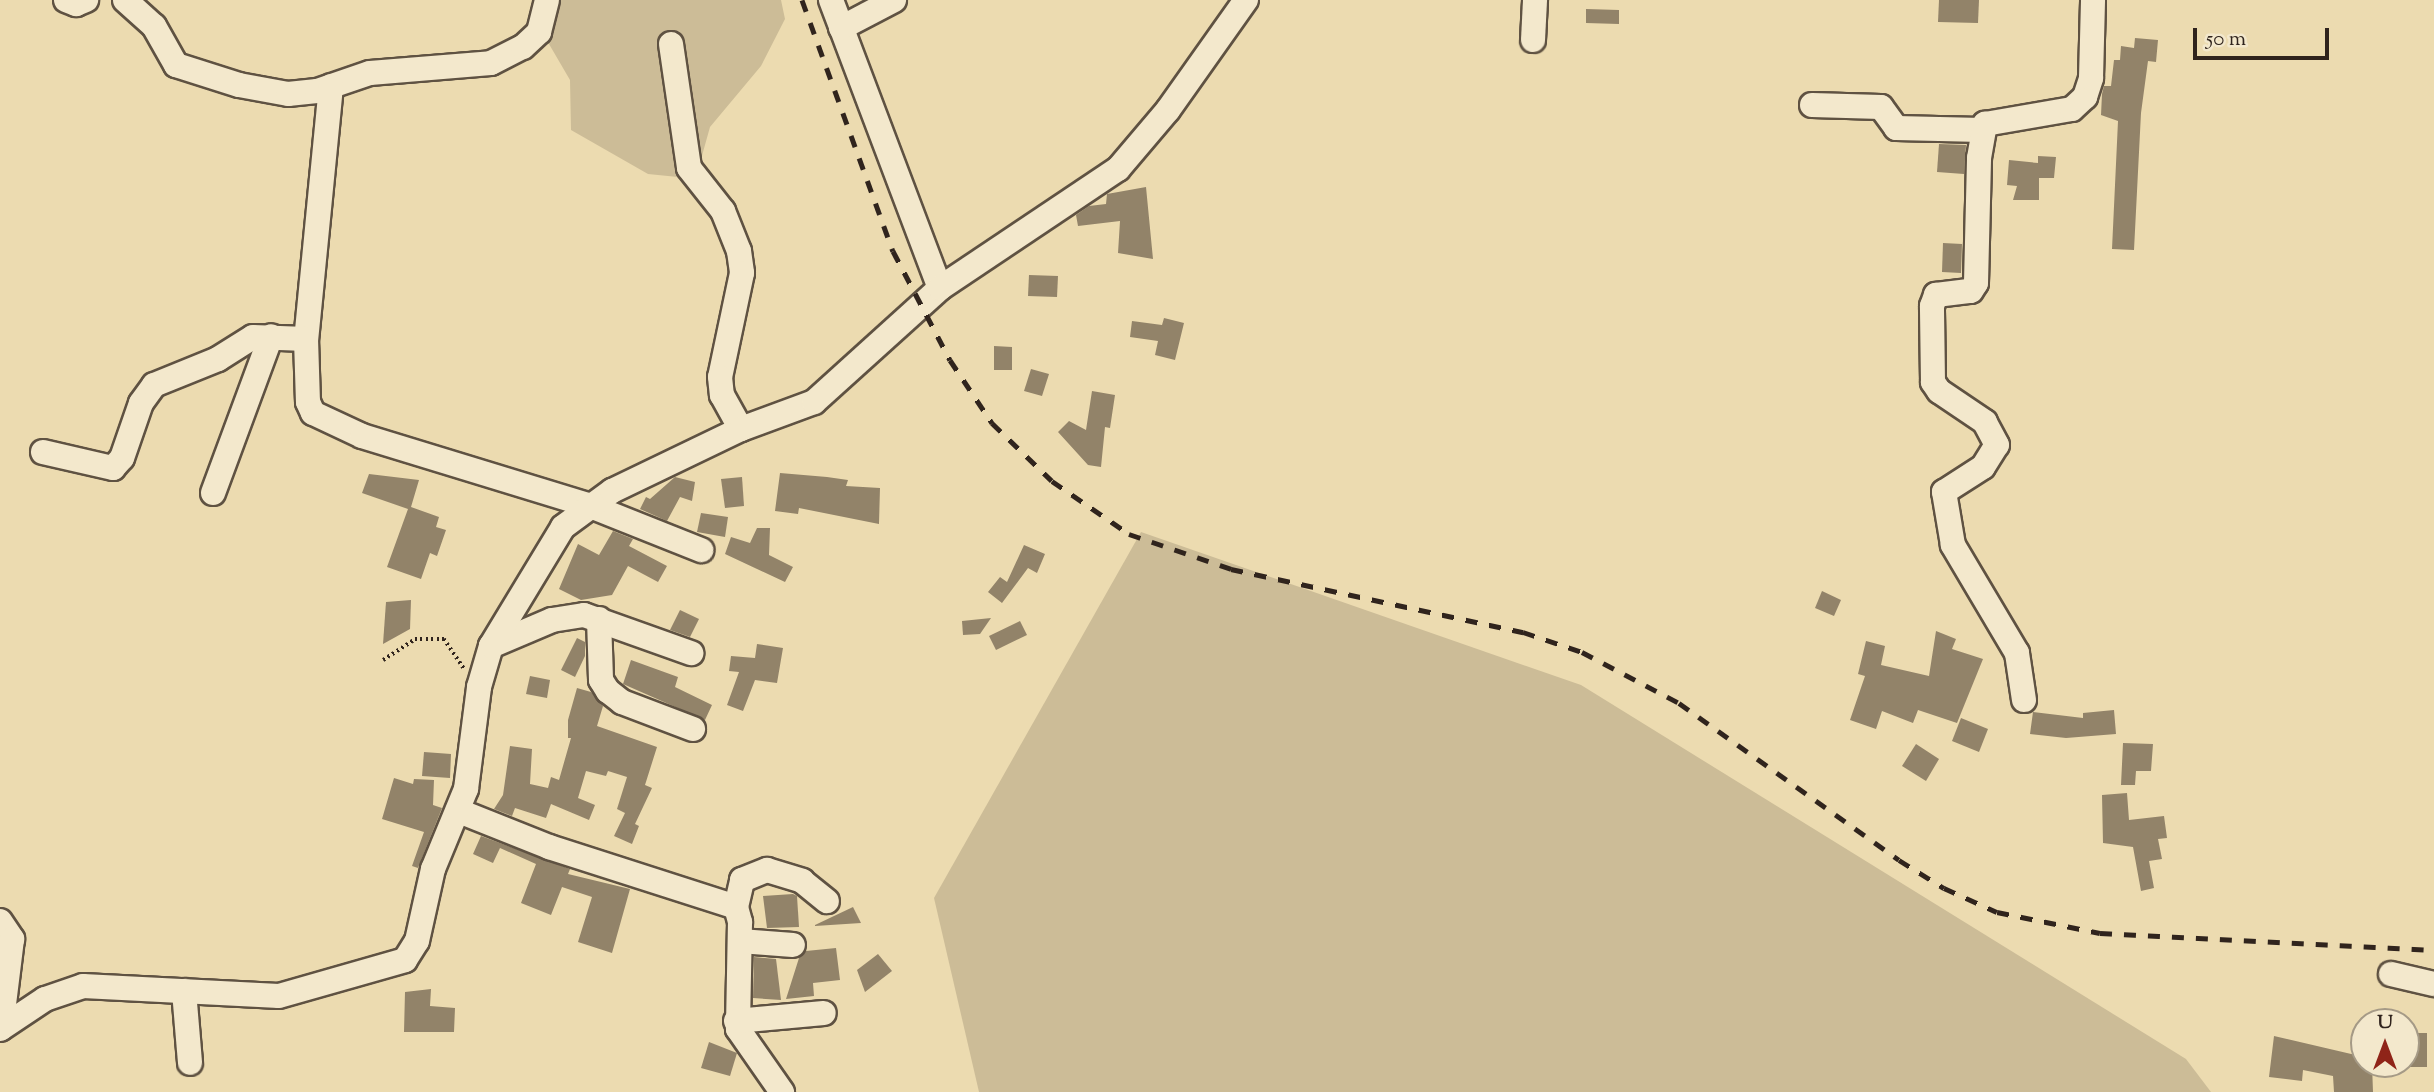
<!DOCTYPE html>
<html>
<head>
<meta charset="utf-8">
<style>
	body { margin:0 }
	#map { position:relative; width:2434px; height:1092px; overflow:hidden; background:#ecdbb0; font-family:"Sorts Mill Goudy",serif }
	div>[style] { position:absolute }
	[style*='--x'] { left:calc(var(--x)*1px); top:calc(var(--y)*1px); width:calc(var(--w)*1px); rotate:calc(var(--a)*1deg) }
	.green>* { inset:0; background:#ccbc97 }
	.building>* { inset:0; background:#928369 }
	.path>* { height:3.5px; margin-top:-1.75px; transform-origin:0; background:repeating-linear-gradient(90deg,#30241d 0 2px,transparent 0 5.5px) }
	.roads { filter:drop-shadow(2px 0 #5f5242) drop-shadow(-2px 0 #5f5242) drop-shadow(0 2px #5f5242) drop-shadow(0 -2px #5f5242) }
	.minor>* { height:24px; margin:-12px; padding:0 12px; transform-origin:12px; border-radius:12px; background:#f3e8cc }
	.rail>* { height:5px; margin-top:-2.5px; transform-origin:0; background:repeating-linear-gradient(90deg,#30241d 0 12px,transparent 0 24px) }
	span { translate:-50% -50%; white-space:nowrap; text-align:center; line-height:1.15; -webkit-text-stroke:6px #f3e8cc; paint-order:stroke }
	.north { position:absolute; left:2350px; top:1008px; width:70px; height:70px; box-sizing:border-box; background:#f3e8cc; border:2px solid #a59a86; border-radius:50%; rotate:0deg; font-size:19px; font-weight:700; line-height:28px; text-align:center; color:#30241d }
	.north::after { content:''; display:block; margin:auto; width:24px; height:32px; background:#8f2418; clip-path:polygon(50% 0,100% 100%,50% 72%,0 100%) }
	.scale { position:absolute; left:2193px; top:28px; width:136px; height:32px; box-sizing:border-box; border:4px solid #30241d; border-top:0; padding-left:9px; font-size:21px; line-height:24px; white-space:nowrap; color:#30241d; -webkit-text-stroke:5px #f3e8cc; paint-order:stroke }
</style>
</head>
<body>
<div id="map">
	<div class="green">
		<i style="clip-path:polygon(551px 0,781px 0,785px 19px,761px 66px,710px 127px,698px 170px,688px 178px,648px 174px,571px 130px,570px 80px,542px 32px)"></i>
		<i style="clip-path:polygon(1141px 532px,1581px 685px,2186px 1059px,2211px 1092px,979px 1092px,934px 898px)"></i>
	</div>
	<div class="building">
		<i style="clip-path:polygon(1939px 0,1979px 0,1978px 23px,1938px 22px)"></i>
		<i style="clip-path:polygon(1586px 9px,1619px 10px,1619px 24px,1586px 23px)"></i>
		<i style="clip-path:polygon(2135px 38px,2158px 40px,2156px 62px,2148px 61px,2141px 113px,2134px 250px,2112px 249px,2118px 121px,2101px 115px,2102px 94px,2104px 86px,2111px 86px,2114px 60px,2120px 60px,2121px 46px,2134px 48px)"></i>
		<i style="clip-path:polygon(1939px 144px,1966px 145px,1964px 174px,1937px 172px)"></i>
		<i style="clip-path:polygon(2038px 156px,2056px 157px,2054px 178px,2039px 178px,2039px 200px,2013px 200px,2017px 186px,2007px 185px,2009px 160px,2038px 163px)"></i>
		<i style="clip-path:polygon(1146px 187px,1153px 259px,1118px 253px,1120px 221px,1078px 226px,1076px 215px,1089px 206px,1106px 204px,1107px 194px)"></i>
		<i style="clip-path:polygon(1943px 243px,1962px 244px,1961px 273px,1942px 272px)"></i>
		<i style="clip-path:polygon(1029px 275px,1058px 276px,1057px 297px,1028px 296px)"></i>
		<i style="clip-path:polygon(1164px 318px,1184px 323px,1175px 360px,1155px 355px,1158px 341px,1130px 337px,1132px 321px,1162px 325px)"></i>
		<i style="clip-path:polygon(994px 346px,1012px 347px,1012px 370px,994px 370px)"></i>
		<i style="clip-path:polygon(1031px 369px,1049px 374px,1042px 396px,1024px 391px)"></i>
		<i style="clip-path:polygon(1092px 391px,1115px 395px,1110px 428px,1105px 427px,1101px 467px,1088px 465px,1058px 432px,1069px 421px,1086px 430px)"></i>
		<i style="clip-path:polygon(780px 473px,827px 477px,848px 480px,846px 486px,880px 488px,879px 524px,799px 508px,798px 514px,775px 511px)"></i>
		<i style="clip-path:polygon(369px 474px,419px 480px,411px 507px,439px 517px,436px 527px,446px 530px,437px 556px,430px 553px,421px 579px,387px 567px,408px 509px,362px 493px)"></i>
		<i style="clip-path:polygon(675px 477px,695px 482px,692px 501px,680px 497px,667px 521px,640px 509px,646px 497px,650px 499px)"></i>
		<i style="clip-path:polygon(742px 477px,744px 506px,725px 508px,721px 479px)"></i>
		<i style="clip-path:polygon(701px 513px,728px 517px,725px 537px,697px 532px)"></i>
		<i style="clip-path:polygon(757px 528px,770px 528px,769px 555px,793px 567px,785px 582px,725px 554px,731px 537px,750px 543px)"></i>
		<i style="clip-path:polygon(613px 531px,633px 539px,629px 546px,667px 566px,658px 582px,628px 566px,612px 595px,581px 600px,559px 589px,578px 544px,599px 555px)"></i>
		<i style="clip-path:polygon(1024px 545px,1045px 554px,1037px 573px,1028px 568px,1002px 603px,988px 592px,1000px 577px,1007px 582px)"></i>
		<i style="clip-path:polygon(1822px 591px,1841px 600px,1834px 616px,1815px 608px)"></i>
		<i style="clip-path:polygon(411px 600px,410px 629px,383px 644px,386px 602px)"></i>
		<i style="clip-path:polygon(680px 610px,699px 619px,690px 637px,670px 630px)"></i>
		<i style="clip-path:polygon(991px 618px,980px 634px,963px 635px,962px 621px)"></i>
		<i style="clip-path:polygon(1020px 621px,1027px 635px,996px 650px,989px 636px)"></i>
		<i style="clip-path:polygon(1936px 631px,1956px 639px,1952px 649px,1983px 659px,1957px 723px,1918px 710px,1913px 723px,1882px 711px,1876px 729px,1850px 720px,1865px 676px,1858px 674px,1866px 641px,1885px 646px,1881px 665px,1929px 676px)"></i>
		<i style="clip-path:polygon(577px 638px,585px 642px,585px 656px,575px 677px,561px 670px)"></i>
		<i style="clip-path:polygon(757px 644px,783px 648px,777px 683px,755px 680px,743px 711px,727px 705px,739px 672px,729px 671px,731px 656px,755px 658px)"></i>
		<i style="clip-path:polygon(631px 660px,678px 677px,675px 687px,712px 705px,705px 720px,623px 684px)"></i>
		<i style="clip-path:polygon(530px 676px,550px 680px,547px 698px,526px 694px)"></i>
		<i style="clip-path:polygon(577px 688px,591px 692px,603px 706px,597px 726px,657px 747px,645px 785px,652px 788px,635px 824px,639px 826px,632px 844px,614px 836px,625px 813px,617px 809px,627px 777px,608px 771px,606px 776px,586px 771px,578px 798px,595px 805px,589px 820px,551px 804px,546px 818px,515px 808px,512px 816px,494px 809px,503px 795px,510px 746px,532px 749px,530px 784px,548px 788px,551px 777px,559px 780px,571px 738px,568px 738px,568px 720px)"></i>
		<i style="clip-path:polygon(2114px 710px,2116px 734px,2066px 738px,2030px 734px,2033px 712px,2083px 718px,2083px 713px)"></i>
		<i style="clip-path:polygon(1961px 718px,1988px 729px,1979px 752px,1952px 741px)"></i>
		<i style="clip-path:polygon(2123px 743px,2153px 744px,2151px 771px,2136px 771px,2135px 785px,2121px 785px)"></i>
		<i style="clip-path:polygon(1916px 744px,1939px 759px,1926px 781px,1902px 766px)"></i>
		<i style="clip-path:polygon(424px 752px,451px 754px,450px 778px,422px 776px)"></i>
		<i style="clip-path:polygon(394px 778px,413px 784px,414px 779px,434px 780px,433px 805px,442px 808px,418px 868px,412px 866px,424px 832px,382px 819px)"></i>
		<i style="clip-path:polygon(2127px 793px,2129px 820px,2164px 816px,2167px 838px,2158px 839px,2162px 859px,2149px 861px,2154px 888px,2141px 891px,2133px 847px,2103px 843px,2102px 795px)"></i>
		<i style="clip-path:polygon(481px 836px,570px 869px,568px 874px,630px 889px,612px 953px,578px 942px,592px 897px,562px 887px,551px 915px,521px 903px,536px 864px,500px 848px,493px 863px,473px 854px)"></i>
		<i style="clip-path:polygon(793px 894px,797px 896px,799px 927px,767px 928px,763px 896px)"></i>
		<i style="clip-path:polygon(853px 907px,861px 923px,815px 926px,815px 925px)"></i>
		<i style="clip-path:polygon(836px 948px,840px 980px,813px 983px,814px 996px,786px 999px,799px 958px,806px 951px)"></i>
		<i style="clip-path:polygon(878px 954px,892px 971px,865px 992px,857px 970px)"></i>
		<i style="clip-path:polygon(754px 957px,776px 959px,781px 1000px,753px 998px)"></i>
		<i style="clip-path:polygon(431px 989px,430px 1006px,455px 1008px,454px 1032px,404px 1032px,405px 992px)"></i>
		<i style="clip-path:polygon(2406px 1033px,2427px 1033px,2427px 1067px,2406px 1067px)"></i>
		<i style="clip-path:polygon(2274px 1036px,2364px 1057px,2364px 1064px,2372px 1064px,2373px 1092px,2334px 1092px,2333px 1076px,2303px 1070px,2302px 1081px,2269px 1077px)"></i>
		<i style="clip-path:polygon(709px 1042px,737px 1053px,730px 1076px,701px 1068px)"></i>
	</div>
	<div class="path">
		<i style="--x:383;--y:660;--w:38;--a:-33"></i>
		<i style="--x:415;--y:639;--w:29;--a:0"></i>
		<i style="--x:444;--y:639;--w:36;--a:56"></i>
	</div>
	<div class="roads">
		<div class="minor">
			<i style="--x:66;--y:0;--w:11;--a:22"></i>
			<i style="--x:76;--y:4;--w:11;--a:-22"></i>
			<i style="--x:125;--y:0;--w:39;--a:42"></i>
			<i style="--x:154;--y:26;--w:45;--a:60.6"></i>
			<i style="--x:176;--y:65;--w:66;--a:17.6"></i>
			<i style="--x:239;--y:85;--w:50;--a:10.4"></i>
			<i style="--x:288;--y:94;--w:29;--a:-6"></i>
			<i style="--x:317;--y:91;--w:56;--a:-18.8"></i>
			<i style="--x:370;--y:73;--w:121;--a:-4.7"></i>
			<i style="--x:491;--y:63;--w:36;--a:-27"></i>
			<i style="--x:523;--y:47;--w:22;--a:-43"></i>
			<i style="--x:539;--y:32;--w:33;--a:-76"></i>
			<i style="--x:831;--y:0;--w:308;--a:69.3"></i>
			<i style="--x:841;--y:28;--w:60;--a:-27.8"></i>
			<i style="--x:1533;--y:40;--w:40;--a:-87.1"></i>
			<i style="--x:671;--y:44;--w:125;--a:81.7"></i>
			<i style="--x:689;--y:168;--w:55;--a:51.7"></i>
			<i style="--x:723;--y:211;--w:43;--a:68.2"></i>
			<i style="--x:739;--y:251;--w:22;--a:82"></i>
			<i style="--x:742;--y:273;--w:106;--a:101.9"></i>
			<i style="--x:720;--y:377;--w:18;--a:84"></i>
			<i style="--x:722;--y:395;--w:39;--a:61"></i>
			<i style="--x:331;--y:86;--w:254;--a:95.6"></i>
			<i style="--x:306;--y:339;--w:63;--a:88.2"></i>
			<i style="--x:308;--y:402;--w:12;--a:66"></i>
			<i style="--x:313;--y:413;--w:54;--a:25.1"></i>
			<i style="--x:362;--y:436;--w:236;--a:17"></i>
			<i style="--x:588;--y:505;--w:122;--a:21.7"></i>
			<i style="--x:1812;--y:105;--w:69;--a:1.7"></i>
			<i style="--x:1881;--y:107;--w:26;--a:54"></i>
			<i style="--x:1896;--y:128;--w:86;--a:1.3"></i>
			<i style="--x:43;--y:452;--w:72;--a:12.9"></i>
			<i style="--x:113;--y:468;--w:13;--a:-48"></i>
			<i style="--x:122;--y:458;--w:58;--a:-70.9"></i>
			<i style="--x:141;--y:403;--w:22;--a:-54"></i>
			<i style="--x:154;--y:385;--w:69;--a:-22.1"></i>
			<i style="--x:218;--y:359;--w:41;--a:-32.2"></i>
			<i style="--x:253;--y:337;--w:53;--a:2.2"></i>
			<i style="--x:213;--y:493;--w:167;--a:-69.7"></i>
			<i style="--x:599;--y:619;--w:61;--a:88.1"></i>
			<i style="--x:601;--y:680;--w:13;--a:58"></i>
			<i style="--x:608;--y:691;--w:18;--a:38"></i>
			<i style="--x:622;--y:702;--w:76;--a:20.8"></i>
			<i style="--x:491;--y:646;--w:66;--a:-23.1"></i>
			<i style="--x:552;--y:620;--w:32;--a:-9"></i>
			<i style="--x:584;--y:615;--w:114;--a:19.6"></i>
			<i style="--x:2024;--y:700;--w:48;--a:-98.5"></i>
			<i style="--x:2017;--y:653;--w:126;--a:-120.7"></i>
			<i style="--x:1953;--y:545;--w:54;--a:-99.6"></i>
			<i style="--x:1944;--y:492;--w:46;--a:-32.7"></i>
			<i style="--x:1983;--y:467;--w:26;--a:-58"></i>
			<i style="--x:1997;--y:445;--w:26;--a:-118"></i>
			<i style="--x:1985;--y:422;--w:55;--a:-146"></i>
			<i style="--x:1939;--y:391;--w:11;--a:-124"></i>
			<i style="--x:1933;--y:382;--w:76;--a:-90.8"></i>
			<i style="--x:1932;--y:306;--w:12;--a:-70"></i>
			<i style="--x:1936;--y:295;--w:35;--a:-7"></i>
			<i style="--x:1971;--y:291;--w:9;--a:-58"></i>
			<i style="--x:1976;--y:283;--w:125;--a:-88.6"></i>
			<i style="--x:1979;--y:158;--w:35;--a:-80"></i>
			<i style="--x:1985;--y:124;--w:88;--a:-9.8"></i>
			<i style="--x:2072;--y:109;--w:18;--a:-43"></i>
			<i style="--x:2085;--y:97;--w:20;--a:-72"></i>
			<i style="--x:2091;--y:78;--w:78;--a:-88.5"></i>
			<i style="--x:459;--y:811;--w:97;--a:21.8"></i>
			<i style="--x:549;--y:847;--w:196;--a:17.8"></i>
			<i style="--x:736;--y:907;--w:16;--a:75"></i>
			<i style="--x:740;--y:922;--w:107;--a:91.1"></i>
			<i style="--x:738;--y:1029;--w:77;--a:55.1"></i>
			<i style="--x:736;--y:907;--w:28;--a:-77"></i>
			<i style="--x:742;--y:880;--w:27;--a:-22"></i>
			<i style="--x:767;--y:870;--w:37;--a:17"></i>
			<i style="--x:802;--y:881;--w:32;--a:39"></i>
			<i style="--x:0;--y:921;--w:22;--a:56"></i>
			<i style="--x:12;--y:939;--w:90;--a:97"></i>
			<i style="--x:740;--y:941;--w:53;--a:4.3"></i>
			<i style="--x:2391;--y:974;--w:44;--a:13.1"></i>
			<i style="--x:184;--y:991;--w:72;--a:85.2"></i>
			<i style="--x:736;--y:1021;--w:88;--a:-5.2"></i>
			<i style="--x:0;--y:1029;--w:54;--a:-33.7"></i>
			<i style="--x:45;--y:999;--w:40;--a:-18.9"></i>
			<i style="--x:83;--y:986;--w:196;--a:2.9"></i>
			<i style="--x:279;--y:996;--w:131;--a:-15.9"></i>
			<i style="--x:405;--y:960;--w:22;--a:-58"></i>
			<i style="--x:417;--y:941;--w:74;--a:-77.5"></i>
			<i style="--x:433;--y:869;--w:87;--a:-67.6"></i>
			<i style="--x:466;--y:789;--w:103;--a:-82.7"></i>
			<i style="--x:479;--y:687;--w:43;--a:-73.7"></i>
			<i style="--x:491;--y:646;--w:139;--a:-58.8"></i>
			<i style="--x:563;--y:527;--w:61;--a:-36.3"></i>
			<i style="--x:612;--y:491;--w:143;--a:-25.7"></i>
			<i style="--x:741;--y:429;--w:78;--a:-20.3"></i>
			<i style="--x:814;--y:402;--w:170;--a:-42.1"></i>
			<i style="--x:940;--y:288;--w:214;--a:-33.8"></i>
			<i style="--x:1118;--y:169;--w:77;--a:-49.7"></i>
			<i style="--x:1168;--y:110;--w:135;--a:-54.7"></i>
		</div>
	</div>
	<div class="rail">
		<i style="--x:802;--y:0;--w:267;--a:70.1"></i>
		<i style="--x:893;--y:251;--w:123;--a:62.4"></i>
		<i style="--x:950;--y:360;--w:76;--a:56.3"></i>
		<i style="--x:992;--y:423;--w:83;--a:44"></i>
		<i style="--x:1052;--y:481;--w:93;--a:34.5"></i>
		<i style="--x:1129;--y:534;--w:108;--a:18.9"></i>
		<i style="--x:1231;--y:569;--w:299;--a:12.2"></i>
		<i style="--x:1523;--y:632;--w:62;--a:18.7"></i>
		<i style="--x:1582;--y:652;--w:110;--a:27.7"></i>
		<i style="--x:1679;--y:703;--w:270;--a:35.5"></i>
		<i style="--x:1899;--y:860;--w:53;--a:31.9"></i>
		<i style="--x:1944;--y:888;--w:58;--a:24.4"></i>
		<i style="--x:1997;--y:912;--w:105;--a:11.5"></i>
		<i style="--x:2100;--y:933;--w:334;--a:2.9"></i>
	</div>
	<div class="north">U</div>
	<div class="scale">50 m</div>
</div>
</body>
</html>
